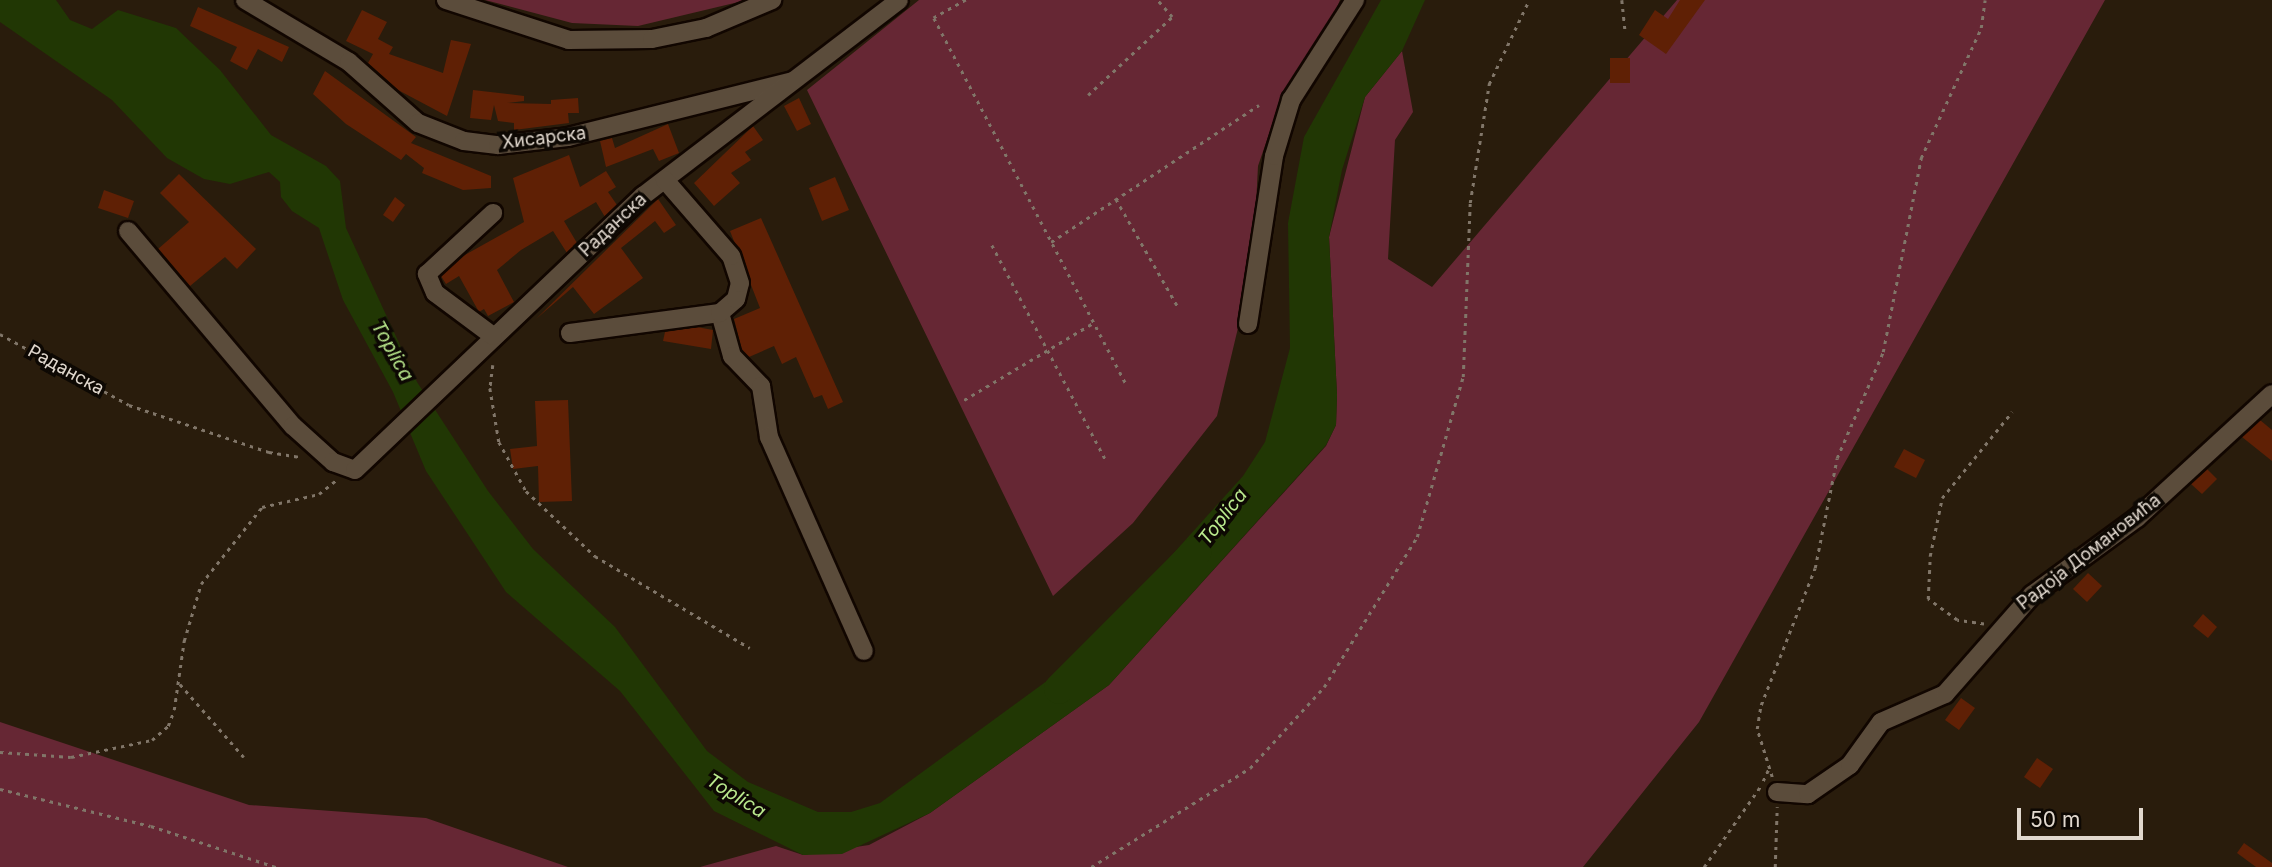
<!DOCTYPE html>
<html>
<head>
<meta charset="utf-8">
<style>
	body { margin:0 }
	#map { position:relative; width:2272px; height:867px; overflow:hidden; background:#291c0c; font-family:Inter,sans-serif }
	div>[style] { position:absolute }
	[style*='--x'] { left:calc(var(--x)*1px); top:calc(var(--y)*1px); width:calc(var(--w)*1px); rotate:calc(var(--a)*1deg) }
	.green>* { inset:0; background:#662734 }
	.water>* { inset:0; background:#213704 }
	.river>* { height:30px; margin:-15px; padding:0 15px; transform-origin:15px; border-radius:15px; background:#213704 }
	.building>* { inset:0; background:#5f2005 }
	.path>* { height:2.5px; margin-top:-1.25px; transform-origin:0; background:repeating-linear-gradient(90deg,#817669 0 3.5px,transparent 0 8.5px) }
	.roads { filter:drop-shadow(2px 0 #110600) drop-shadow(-2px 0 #110600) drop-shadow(0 2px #110600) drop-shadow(0 -2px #110600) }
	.minor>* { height:18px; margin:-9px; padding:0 9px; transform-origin:9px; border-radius:9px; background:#5b4c3b }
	span { translate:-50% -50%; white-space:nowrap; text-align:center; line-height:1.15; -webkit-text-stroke:7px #0d0803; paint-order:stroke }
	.street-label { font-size:18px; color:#e1d8ce }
	.water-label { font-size:19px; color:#bae98d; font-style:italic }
	.scale { position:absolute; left:2017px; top:808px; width:126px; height:32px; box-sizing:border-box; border:4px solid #e1d8ce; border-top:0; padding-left:9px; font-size:21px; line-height:24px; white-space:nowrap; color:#e1d8ce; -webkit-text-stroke:5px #0d0803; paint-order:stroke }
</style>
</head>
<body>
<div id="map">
	<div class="green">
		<i style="clip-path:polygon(485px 0,747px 0,638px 26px,572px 23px)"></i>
		<i style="clip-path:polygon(919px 0,1340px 0,1328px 29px,1281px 99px,1258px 166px,1253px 265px,1217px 416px,1133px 523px,1053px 596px,807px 90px)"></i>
		<i style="clip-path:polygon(1677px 0,2105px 0,1699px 722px,1583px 867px,700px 867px,776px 846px,803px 855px,869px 845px,930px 813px,1109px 685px,1326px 446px,1336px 425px,1337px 395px,1329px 237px,1365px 97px,1402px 51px,1413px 112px,1395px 140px,1388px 259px,1432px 287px)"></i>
		<i style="clip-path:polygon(0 722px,249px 805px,426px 818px,568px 867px,0 867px)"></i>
	</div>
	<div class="water">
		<i style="clip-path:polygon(evenodd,0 0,56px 0,70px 20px,92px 29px,118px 10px,176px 28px,220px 70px,271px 135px,326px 166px,340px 181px,346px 228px,417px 382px,488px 491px,533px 549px,615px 627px,707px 751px,748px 782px,818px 812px,851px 812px,880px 803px,1081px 656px,1243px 476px,1265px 442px,1290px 348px,1288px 223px,1304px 137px,1381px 0,1425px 0,1402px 51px,1365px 97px,1342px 170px,1329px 237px,1337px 395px,1336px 425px,1326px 445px,1109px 685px,930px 813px,842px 854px,803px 855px,714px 811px,620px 691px,506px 592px,426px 471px,393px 392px,343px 300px,319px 228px,292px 211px,281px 197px,280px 182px,269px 172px,230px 184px,204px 179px,167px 158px,112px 100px,0 22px,0 0,1171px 568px,1132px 632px,1093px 665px,1088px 661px,1171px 568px)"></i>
	</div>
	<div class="river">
		<i style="--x:1059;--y:689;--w:195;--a:-45"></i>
	</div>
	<div class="building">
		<i style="clip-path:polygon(1680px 0,1705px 0,1666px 54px,1639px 35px,1655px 10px,1668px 19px)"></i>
		<i style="clip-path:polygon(198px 7px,289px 47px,282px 62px,258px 49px,247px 70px,230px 61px,237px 47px,190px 26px)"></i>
		<i style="clip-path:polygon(362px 10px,387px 22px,378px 39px,393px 47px,389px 54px,443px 73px,451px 40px,471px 44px,447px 116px,398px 90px,368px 63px,373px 54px,346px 41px)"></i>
		<i style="clip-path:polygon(1610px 58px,1630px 58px,1630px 83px,1610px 83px)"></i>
		<i style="clip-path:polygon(325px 71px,416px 137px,411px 143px,491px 176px,491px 188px,463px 190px,422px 173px,424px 168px,406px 154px,401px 160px,346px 124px,313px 94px)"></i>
		<i style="clip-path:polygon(473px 90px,524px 96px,524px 101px,507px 103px,551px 104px,551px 100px,578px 98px,579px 113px,568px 113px,569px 123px,514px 130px,514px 123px,498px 121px,494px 105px,491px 120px,470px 118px)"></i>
		<i style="clip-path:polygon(799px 98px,811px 124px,797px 131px,784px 106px)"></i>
		<i style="clip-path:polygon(668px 124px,679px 153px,659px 161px,653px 149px,606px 167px,600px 141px,612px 138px,615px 148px)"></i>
		<i style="clip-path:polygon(753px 126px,763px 140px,745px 152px,751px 160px,731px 173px,740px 183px,714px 206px,694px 183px)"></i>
		<i style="clip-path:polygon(569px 155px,580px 187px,606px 171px,616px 187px,608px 192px,617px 205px,605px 217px,596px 202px,564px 221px,577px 243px,567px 253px,553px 231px,521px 250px,497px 270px,514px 302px,488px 316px,484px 309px,479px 312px,459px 276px,446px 284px,441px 276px,463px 256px,524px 222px,513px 178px)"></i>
		<i style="clip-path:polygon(179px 174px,256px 249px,237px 269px,225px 257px,190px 286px,158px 249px,189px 222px,160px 193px)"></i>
		<i style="clip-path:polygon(835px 177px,849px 210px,822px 221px,809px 188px)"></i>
		<i style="clip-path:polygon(104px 190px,134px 201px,128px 218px,98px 208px)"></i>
		<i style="clip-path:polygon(395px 197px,405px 205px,393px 222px,383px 215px)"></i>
		<i style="clip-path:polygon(658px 199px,676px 225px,664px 233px,655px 221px,621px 248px,643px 278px,594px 314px,573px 287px,536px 319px)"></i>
		<i style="clip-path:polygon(761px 218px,843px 402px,828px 409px,822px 395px,814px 398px,796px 357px,782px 364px,774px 346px,749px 357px,742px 350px,734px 319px,760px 308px,730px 231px)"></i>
		<i style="clip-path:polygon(697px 327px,713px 330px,711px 349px,663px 341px,665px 332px)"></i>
		<i style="clip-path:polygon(568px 400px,572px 501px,539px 502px,538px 466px,513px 469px,510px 449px,537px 446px,535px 401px)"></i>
		<i style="clip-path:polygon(2260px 420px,2272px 430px,2272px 461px,2242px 437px)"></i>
		<i style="clip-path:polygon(1904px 449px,1925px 460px,1916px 478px,1894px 467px)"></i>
		<i style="clip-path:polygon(2207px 469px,2217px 479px,2202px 494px,2191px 484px)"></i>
		<i style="clip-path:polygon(2088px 573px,2102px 586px,2087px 602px,2073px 589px)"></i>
		<i style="clip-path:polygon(2203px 614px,2217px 627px,2208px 638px,2193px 626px)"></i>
		<i style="clip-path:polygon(1961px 698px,1975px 708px,1959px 730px,1945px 720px)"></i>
		<i style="clip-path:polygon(2037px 758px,2053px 769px,2040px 788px,2024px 777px)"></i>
		<i style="clip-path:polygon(2244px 843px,2272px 863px,2272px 867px,2256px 867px,2237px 853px)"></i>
	</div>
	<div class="path">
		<i style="--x:966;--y:0;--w:37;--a:151"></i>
		<i style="--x:934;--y:18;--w:416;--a:62.3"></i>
		<i style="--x:1622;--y:0;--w:31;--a:84"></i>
		<i style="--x:1088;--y:95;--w:115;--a:-42.9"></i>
		<i style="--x:1172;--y:17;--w:23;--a:-131"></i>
		<i style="--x:1116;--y:199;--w:125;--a:60.1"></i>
		<i style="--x:1051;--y:242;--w:249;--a:-33.4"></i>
		<i style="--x:992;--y:245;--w:243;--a:62.1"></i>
		<i style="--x:0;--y:334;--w:147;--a:28.8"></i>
		<i style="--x:129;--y:405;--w:148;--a:18.6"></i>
		<i style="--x:269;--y:452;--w:33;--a:9"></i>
		<i style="--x:493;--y:365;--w:23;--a:97"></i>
		<i style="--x:490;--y:388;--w:55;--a:80.5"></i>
		<i style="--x:499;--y:442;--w:56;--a:61.1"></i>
		<i style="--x:526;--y:491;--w:95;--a:43.3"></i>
		<i style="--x:595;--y:556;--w:180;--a:30.7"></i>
		<i style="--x:964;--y:400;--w:150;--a:-30.8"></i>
		<i style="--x:1984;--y:624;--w:27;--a:-172"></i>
		<i style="--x:1957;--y:620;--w:36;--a:-144"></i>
		<i style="--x:1928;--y:599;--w:43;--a:-87.3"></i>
		<i style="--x:1930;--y:556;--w:59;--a:-78.3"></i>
		<i style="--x:1942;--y:498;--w:111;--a:-50.9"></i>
		<i style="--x:180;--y:684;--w:97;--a:48.8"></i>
		<i style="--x:0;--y:752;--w:71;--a:4"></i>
		<i style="--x:71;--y:757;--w:83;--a:-11.9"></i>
		<i style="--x:152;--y:740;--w:21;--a:-41"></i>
		<i style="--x:168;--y:726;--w:17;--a:-69"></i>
		<i style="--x:174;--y:710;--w:70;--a:-81.8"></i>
		<i style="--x:184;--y:641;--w:59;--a:-73.4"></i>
		<i style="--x:201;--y:584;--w:98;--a:-51.6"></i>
		<i style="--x:262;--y:507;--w:58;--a:-12.8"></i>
		<i style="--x:319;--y:494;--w:22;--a:-39"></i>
		<i style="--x:1772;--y:777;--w:50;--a:-107.4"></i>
		<i style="--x:1757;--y:729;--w:24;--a:-81"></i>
		<i style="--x:1761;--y:705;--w:147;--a:-68.5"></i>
		<i style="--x:1815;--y:568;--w:112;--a:-78.7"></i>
		<i style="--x:1837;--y:458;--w:116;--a:-66.5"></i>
		<i style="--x:1883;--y:352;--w:198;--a:-78.9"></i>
		<i style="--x:1921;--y:158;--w:143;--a:-65.2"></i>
		<i style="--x:1981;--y:28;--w:28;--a:-82"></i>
		<i style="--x:1763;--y:781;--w:14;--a:-65"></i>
		<i style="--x:0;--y:789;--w:155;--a:13.8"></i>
		<i style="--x:151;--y:826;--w:132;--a:18.2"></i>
		<i style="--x:1091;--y:867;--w:187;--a:-31.9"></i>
		<i style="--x:1250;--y:768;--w:110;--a:-47.6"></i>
		<i style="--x:1324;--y:687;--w:176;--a:-58.2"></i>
		<i style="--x:1417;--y:537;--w:166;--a:-74"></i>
		<i style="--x:1463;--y:377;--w:174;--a:-87.7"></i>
		<i style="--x:1470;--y:203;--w:121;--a:-80.9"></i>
		<i style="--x:1489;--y:84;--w:93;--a:-64.5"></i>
		<i style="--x:1704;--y:867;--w:98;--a:-55"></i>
		<i style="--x:1775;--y:867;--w:60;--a:-88.1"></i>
	</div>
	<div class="roads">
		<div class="minor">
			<i style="--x:245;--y:0;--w:121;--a:30.8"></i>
			<i style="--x:349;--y:62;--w:92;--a:41.5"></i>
			<i style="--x:418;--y:123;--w:49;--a:21.4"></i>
			<i style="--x:464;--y:141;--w:34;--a:7"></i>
			<i style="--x:498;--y:145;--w:70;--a:-6.5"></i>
			<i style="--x:568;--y:137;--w:231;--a:-14"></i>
			<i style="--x:446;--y:0;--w:129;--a:18"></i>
			<i style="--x:569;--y:40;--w:83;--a:-0.7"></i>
			<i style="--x:652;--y:39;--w:55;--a:-11.5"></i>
			<i style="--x:706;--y:28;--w:72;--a:-23"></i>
			<i style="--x:128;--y:231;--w:255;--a:49.8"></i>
			<i style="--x:293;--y:426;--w:54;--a:42"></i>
			<i style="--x:333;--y:462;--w:23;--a:20"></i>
			<i style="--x:355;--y:470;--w:398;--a:-43.6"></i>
			<i style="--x:643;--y:196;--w:322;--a:-37.4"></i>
			<i style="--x:720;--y:313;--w:45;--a:74.4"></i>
			<i style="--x:732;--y:356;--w:42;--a:46"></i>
			<i style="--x:761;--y:386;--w:52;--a:81.1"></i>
			<i style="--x:769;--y:437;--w:234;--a:66.1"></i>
			<i style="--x:1248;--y:324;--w:170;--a:-81.2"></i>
			<i style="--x:1274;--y:156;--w:59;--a:-73.1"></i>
			<i style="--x:1291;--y:100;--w:119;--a:-57.4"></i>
			<i style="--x:570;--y:333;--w:151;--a:-7.6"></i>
			<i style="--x:720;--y:313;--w:21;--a:-41"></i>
			<i style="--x:736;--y:299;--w:16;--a:-76"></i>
			<i style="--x:740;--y:283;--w:28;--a:-108"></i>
			<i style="--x:731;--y:256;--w:101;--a:-131"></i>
			<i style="--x:493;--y:336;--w:72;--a:-143.4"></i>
			<i style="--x:435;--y:293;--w:21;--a:-113"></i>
			<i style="--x:427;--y:274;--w:90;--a:-42.7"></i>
			<i style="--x:1777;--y:792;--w:31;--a:4"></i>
			<i style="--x:1808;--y:794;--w:51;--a:-34.6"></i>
			<i style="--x:1850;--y:765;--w:53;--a:-54.2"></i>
			<i style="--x:1881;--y:722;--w:70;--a:-23.6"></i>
			<i style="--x:1945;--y:694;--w:132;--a:-48.7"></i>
			<i style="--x:2032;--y:595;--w:130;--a:-36.3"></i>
			<i style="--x:2137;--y:518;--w:183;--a:-42.6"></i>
		</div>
	</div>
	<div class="street-label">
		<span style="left:544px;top:138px;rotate:-7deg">Хисарска</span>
		<span style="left:613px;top:225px;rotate:-43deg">Раданска</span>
		<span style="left:66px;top:370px;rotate:29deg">Раданска</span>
		<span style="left:2089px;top:552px;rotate:-38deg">Радоја Домановића</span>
	</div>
	<div class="water-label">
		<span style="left:392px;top:351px;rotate:61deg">Toplica</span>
		<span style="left:1223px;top:517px;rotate:-52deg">Toplica</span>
		<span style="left:736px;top:796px;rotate:32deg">Toplica</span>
	</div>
	<div class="scale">50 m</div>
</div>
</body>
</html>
